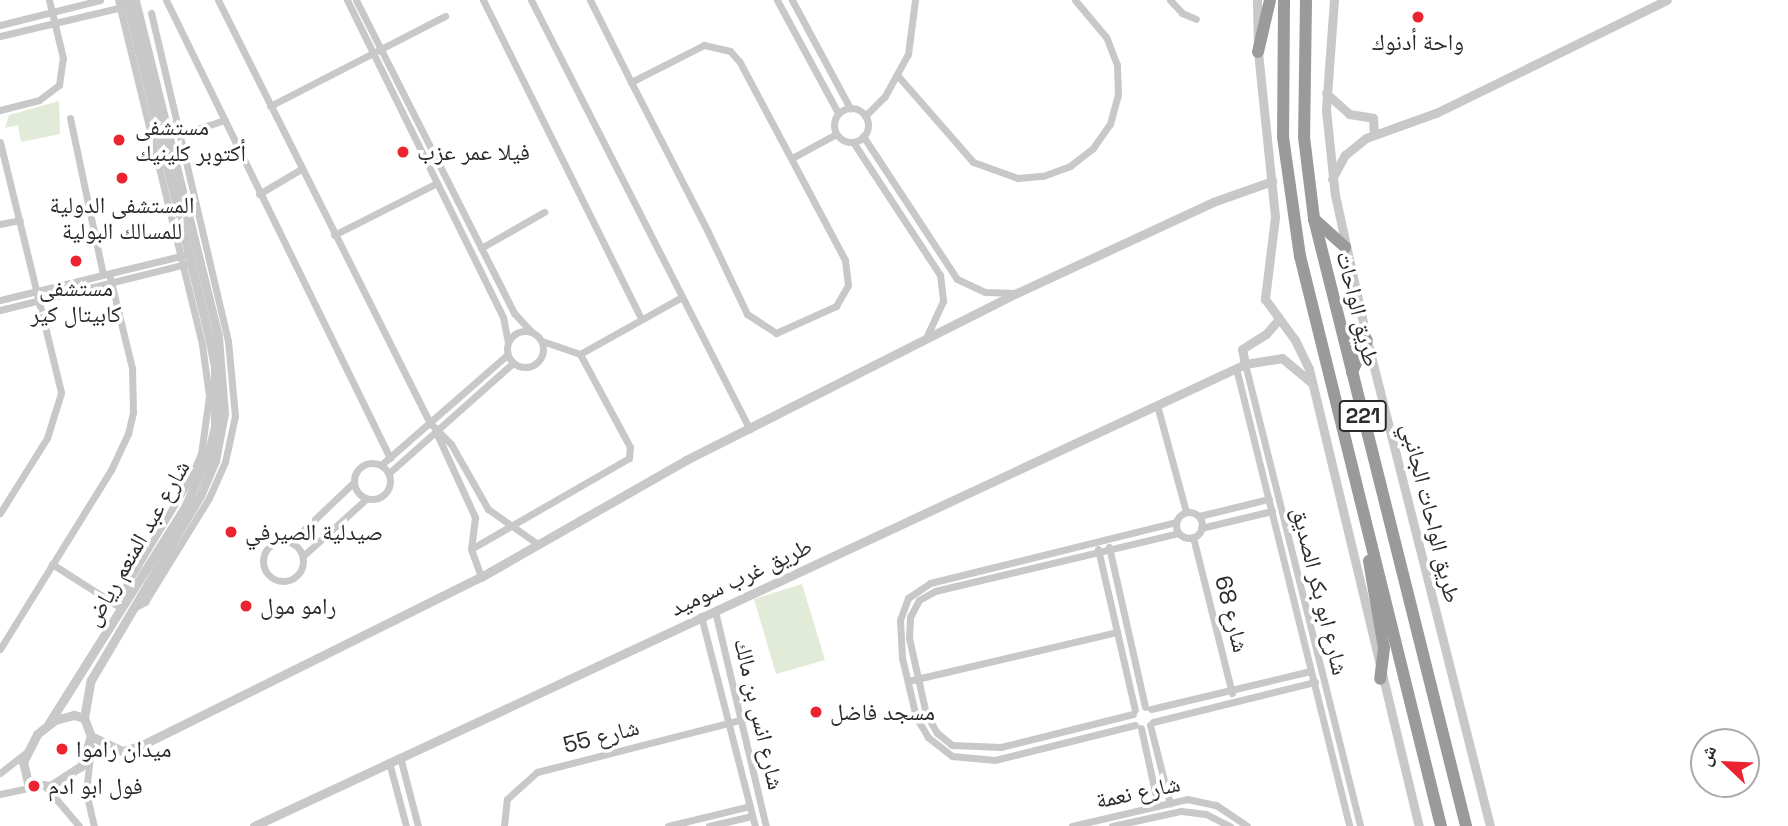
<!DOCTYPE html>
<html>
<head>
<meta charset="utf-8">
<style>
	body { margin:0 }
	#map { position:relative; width:1788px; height:826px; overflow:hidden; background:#fff; font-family:"Space Grotesk","Noto Naskh Arabic",sans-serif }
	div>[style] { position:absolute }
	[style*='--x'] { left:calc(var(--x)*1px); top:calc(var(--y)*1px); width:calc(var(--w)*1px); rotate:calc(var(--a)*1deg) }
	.green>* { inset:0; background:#e2ead8 }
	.minor>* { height:7px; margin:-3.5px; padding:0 3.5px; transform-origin:3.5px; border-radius:3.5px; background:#c8c8c8 }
	.minor>.ring { margin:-3.5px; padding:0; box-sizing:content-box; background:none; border:7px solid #c8c8c8; border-radius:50% }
	.tertiary>* { height:9px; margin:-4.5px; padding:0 4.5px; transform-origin:4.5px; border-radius:4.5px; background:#c8c8c8 }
	.trunk>* { height:12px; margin:-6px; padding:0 6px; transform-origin:6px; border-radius:6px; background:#9a9a9a }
	.dots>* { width:19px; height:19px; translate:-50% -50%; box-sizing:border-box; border:4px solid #fff; border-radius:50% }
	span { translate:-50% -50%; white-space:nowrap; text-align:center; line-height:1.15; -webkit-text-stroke:7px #fff; paint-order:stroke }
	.shield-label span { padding:2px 5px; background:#fff; border:2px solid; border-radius:5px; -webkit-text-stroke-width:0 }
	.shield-label { font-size:21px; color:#2b2b2b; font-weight:700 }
	.poi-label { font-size:23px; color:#2b2b2b }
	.left { translate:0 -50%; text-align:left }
	.street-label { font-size:23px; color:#2b2b2b }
	.north { position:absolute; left:1690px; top:728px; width:70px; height:70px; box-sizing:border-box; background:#fff; border:2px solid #aaa; border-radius:50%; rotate:293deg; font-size:19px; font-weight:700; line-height:28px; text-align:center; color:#2b2b2b }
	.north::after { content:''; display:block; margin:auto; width:24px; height:32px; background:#ec2432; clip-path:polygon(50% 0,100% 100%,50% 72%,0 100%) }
</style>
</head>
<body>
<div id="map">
	<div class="green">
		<i style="clip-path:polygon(59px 101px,60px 134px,21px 142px,18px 125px,5px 128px,9px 115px)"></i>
		<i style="clip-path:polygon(802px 584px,825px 660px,776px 674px,754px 599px)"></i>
	</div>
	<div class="minor">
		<i style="--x:166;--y:0;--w:510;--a:63.94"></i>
		<i style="--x:218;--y:0;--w:473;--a:63.4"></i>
		<i style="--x:430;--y:423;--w:30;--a:45"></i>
		<i style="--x:451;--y:444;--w:75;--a:60.4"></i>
		<i style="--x:488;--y:509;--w:62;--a:35.2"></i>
		<i style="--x:347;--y:0;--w:353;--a:63.8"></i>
		<i style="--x:503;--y:317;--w:25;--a:79"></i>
		<i style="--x:356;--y:0;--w:351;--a:63.2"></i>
		<i style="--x:514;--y:313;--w:26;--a:47"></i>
		<i style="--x:483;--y:0;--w:355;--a:63.6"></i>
		<i style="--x:531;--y:0;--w:482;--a:63"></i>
		<i style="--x:590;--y:0;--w:92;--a:63.4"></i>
		<i style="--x:631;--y:82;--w:166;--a:62.8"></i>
		<i style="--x:707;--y:230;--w:93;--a:64.5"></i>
		<i style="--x:747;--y:314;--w:35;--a:33"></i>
		<i style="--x:776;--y:333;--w:66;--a:-24.2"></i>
		<i style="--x:836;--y:306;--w:24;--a:-60"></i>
		<i style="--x:848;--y:285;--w:25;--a:-97"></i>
		<i style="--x:845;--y:260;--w:225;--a:-118"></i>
		<i style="--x:739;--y:61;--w:13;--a:-132"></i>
		<i style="--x:730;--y:51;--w:27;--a:-167"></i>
		<i style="--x:704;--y:45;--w:82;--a:153.1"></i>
		<i style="--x:777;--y:0;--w:128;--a:61.6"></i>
		<i style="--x:792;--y:0;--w:123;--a:61.8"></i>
		<i style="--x:1170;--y:0;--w:18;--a:47"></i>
		<i style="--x:1182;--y:13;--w:15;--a:23"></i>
		<i style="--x:0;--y:25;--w:103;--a:-14"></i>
		<i style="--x:0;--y:36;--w:125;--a:-13.4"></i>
		<i style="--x:898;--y:76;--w:114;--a:48.9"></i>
		<i style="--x:973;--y:162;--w:48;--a:19.6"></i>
		<i style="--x:1018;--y:178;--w:25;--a:-5"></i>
		<i style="--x:1043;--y:176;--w:29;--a:-20"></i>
		<i style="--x:1070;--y:166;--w:29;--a:-38"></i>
		<i style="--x:1093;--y:148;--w:29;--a:-55"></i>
		<i style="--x:1110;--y:124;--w:30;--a:-75"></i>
		<i style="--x:1118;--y:95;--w:30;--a:-92"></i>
		<i style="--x:1117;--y:65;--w:30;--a:-111"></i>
		<i style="--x:1106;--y:37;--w:48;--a:-130"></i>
		<i style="--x:270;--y:106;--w:197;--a:-27.2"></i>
		<i class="ring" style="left:834px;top:108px;width:27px;height:27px"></i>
		<i style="--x:0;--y:110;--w:40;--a:-14.4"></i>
		<i style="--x:39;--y:100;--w:25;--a:-37"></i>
		<i style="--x:59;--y:85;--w:27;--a:-82"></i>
		<i style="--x:63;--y:58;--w:60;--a:-103.6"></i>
		<i style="--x:865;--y:116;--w:28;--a:-45"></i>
		<i style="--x:885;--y:96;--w:48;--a:-61.3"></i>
		<i style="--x:908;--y:54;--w:54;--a:-82.6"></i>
		<i style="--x:70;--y:118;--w:160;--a:78.1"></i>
		<i style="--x:181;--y:134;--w:46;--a:-17.7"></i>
		<i style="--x:863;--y:136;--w:171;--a:56.7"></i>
		<i style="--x:957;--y:279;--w:31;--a:25"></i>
		<i style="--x:985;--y:292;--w:31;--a:2"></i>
		<i style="--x:0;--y:142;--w:258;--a:76.3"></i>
		<i style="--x:61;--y:393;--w:47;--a:107.3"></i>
		<i style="--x:47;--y:438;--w:89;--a:122.1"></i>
		<i style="--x:853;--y:142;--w:159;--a:56.8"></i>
		<i style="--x:940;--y:275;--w:26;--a:83"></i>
		<i style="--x:943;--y:301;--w:41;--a:114.7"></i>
		<i style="--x:792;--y:158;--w:50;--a:-28.6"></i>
		<i style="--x:259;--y:194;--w:49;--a:-30.8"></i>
		<i style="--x:0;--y:224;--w:20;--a:-11"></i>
		<i style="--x:334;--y:235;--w:115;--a:-26.8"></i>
		<i style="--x:481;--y:248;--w:73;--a:-29.7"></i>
		<i style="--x:0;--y:300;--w:190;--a:-13.7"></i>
		<i style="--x:0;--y:310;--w:192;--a:-13.9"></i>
		<i class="ring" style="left:507px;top:331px;width:29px;height:29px"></i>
		<i style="--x:580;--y:354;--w:117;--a:-29.2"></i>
		<i style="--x:1245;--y:364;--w:476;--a:76"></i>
		<i style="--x:1236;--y:368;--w:472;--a:76.1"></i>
		<i style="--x:1157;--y:405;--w:111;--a:74.8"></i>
		<i style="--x:436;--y:432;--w:94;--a:65.4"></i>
		<i style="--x:475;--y:517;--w:32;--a:97"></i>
		<i style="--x:471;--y:549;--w:30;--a:70"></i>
		<i class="ring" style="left:354px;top:463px;width:29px;height:29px"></i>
		<i style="--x:381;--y:465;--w:167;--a:-41.1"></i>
		<i style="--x:389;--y:473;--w:166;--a:-41.6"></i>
		<i class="ring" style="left:1176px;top:512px;width:19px;height:19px"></i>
		<i style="--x:1199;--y:516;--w:72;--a:-13.7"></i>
		<i style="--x:1201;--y:528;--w:73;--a:-13.5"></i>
		<i style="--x:1193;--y:537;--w:161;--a:76"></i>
		<i class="ring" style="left:263px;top:541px;width:33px;height:33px"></i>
		<i style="--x:291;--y:542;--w:87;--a:-43.6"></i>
		<i style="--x:1109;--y:547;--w:164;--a:77.3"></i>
		<i style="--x:471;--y:549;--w:182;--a:-29.9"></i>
		<i style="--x:629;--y:458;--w:11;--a:-85"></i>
		<i style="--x:630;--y:447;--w:106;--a:-118.3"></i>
		<i style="--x:580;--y:354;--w:40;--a:-161.1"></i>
		<i style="--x:1098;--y:549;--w:165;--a:77.1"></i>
		<i style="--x:303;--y:556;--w:85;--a:-42.1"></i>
		<i style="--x:52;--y:564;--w:78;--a:32.5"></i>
		<i style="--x:115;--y:604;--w:148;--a:-59.1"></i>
		<i style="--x:191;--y:477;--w:25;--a:-67"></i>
		<i style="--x:201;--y:454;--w:59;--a:-82.1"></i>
		<i style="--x:209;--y:396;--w:52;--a:-97.7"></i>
		<i style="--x:202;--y:344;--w:354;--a:-103.7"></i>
		<i style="--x:134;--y:608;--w:13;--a:-29"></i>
		<i style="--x:145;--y:602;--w:122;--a:-58.4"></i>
		<i style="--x:209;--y:498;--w:39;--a:-66"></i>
		<i style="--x:225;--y:462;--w:47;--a:-77.7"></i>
		<i style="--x:235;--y:416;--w:75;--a:-95.3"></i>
		<i style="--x:228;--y:341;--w:337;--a:-103.2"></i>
		<i style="--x:715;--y:611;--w:221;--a:76.7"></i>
		<i style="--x:701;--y:616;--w:217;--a:75.6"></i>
		<i style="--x:0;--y:649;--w:211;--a:-58.2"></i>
		<i style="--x:111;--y:470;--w:40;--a:-65"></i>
		<i style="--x:128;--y:434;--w:23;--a:-77"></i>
		<i style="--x:133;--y:412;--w:44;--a:-91.3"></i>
		<i style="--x:132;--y:368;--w:97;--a:-103.7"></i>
		<i style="--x:908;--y:681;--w:215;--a:-13.2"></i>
		<i style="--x:1151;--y:709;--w:164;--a:-13.4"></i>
		<i style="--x:1133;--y:714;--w:136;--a:166"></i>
		<i style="--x:1001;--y:747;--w:49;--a:-177.7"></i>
		<i style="--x:952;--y:745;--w:19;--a:-141"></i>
		<i style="--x:937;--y:733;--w:22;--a:-120"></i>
		<i style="--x:926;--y:714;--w:78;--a:-102.6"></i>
		<i style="--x:909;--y:638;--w:21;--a:-87"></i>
		<i style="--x:910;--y:617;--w:19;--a:-62"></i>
		<i style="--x:919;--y:600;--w:18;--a:-29"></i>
		<i style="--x:935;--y:591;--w:250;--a:-13.4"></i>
		<i style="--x:1153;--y:722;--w:167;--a:-13.9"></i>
		<i style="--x:1135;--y:725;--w:144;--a:166"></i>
		<i style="--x:995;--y:760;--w:43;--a:-174.7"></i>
		<i style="--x:952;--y:756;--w:31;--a:-142"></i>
		<i style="--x:928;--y:737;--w:23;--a:-121"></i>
		<i style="--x:916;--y:717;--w:61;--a:-103.3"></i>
		<i style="--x:902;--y:658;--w:38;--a:-93"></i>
		<i style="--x:900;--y:620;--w:23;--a:-70"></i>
		<i style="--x:908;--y:598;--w:27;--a:-34"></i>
		<i style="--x:930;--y:583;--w:253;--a:-13.9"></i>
		<i style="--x:1150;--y:725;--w:81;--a:75.8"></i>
		<i style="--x:1141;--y:728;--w:80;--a:77.7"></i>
		<i style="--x:91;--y:747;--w:45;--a:96.3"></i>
		<i style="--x:86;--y:792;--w:35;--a:77"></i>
		<i style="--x:400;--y:757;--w:71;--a:75.4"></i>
		<i style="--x:389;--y:762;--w:66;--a:75.1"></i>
		<i style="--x:0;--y:773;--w:33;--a:-38"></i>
		<i style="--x:45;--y:786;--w:52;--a:49.6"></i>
		<i style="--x:0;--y:794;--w:38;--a:-12"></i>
		<i style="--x:504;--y:826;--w:27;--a:-84"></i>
		<i style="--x:507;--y:799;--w:40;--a:-42"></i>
		<i style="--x:537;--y:772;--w:210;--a:-14.4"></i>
		<i style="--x:668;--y:826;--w:84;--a:-13.7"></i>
		<i style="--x:709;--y:826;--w:44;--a:-13.1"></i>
		<i style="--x:1072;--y:826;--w:118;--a:-13.2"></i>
		<i style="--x:1187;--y:799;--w:30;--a:12"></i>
		<i style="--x:1216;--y:805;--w:37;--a:34"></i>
		<i style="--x:1112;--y:826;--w:71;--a:-12.3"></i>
		<i style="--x:1181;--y:811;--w:25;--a:7"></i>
		<i style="--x:1206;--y:814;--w:27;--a:27"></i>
	</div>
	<div class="tertiary">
		<i style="--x:1257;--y:0;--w:52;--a:88.9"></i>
		<i style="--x:1258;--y:52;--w:166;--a:84.1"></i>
		<i style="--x:1275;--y:217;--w:83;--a:97"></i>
		<i style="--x:1265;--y:299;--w:51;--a:53.8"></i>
		<i style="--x:1295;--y:340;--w:32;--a:64"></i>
		<i style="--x:1309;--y:369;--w:470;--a:76.5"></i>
		<i style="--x:1334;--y:0;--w:110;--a:94.2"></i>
		<i style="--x:1326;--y:110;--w:85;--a:84"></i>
		<i style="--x:1335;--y:195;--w:148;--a:77.6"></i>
		<i style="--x:1367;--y:340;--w:501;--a:75.8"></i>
		<i style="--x:1326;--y:93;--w:31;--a:42"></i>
		<i style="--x:1349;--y:114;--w:24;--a:9"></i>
		<i style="--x:1373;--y:118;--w:17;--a:87"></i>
		<i style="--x:1332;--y:179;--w:27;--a:-62"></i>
		<i style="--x:1345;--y:155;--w:27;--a:-39"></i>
		<i style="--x:1366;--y:138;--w:74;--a:-19.7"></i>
		<i style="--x:1436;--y:113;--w:257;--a:-26.1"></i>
		<i style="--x:1245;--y:364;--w:15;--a:-101"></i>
		<i style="--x:1242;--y:349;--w:28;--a:-32"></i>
		<i style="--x:1266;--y:334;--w:18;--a:-49"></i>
		<i style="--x:74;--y:715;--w:10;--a:17"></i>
		<i style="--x:84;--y:718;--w:19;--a:69"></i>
		<i style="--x:91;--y:736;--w:32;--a:108"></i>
		<i style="--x:81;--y:766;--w:37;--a:147"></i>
		<i style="--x:50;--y:786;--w:22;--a:-172"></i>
		<i style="--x:28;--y:783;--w:22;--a:-103"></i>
		<i style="--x:23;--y:762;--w:31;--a:-63"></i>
		<i style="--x:37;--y:734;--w:23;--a:-38"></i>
		<i style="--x:55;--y:720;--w:20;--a:-15"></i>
		<i style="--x:84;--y:718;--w:39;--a:-80"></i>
		<i style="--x:91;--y:680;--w:214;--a:-59.4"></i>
		<i style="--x:200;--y:496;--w:38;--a:-67"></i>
		<i style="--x:215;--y:461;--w:49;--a:-79.4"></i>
		<i style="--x:224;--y:413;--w:77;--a:-94.5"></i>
		<i style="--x:218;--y:336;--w:346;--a:-103.9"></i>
		<i style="--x:49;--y:723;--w:255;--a:-57.8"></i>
		<i style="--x:185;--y:507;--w:57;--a:-66.1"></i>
		<i style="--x:208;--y:455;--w:30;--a:-76"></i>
		<i style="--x:215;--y:426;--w:59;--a:-90"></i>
		<i style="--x:215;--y:367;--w:31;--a:-101"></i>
		<i style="--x:209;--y:337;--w:347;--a:-103.8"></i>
		<i style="--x:91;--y:736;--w:34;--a:26"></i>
		<i style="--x:122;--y:751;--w:19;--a:-16"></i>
		<i style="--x:140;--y:746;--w:381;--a:-26.4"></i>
		<i style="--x:481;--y:577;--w:236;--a:-29.7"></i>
		<i style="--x:686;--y:460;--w:371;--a:-26.8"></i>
		<i style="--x:1017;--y:293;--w:216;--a:-24.9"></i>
		<i style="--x:1213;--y:202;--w:63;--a:-19.6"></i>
		<i style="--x:254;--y:826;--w:1093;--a:-24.99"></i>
		<i style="--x:1245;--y:364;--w:37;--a:-9"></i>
		<i style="--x:1282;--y:358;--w:39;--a:40"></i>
	</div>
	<div class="trunk">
		<i style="--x:1284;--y:0;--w:137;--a:90.4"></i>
		<i style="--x:1283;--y:137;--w:120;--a:81.9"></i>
		<i style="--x:1300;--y:256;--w:587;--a:76.11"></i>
		<i style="--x:1306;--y:0;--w:137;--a:90.8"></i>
		<i style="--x:1304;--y:137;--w:83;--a:83"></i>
		<i style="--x:1314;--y:219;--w:626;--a:75.94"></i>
		<i style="--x:1258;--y:52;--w:53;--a:-77"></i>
		<i style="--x:1314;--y:219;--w:42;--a:42.1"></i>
		<i style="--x:1352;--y:372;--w:35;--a:-65"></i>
		<i style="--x:1369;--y:561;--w:88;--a:80.2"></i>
		<i style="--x:1384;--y:648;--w:31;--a:97"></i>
	</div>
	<div class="dots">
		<i style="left:1418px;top:17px;background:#ec2432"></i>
		<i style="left:119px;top:140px;background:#ec2432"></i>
		<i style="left:403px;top:152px;background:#ec2432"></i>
		<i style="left:122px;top:178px;background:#ec2432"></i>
		<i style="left:76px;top:261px;background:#ec2432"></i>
		<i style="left:231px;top:532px;background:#ec2432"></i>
		<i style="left:246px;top:606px;background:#ec2432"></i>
		<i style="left:816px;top:712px;background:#ec2432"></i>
		<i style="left:62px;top:749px;background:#ec2432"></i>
		<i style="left:34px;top:786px;background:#ec2432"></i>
	</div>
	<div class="shield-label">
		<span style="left:1363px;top:416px">221</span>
	</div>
	<div class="poi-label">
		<span style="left:1418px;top:42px">واحة أدنوك</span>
		<span class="left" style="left:135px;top:140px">مستشفى<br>أكتوبر كلينيك</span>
		<span class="left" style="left:417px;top:152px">فيلا عمر عزب</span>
		<span style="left:122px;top:218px">المستشفى الدولية<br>للمسالك البولية</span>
		<span style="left:76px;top:301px">مستشفى<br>كابيتال كير</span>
		<span class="left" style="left:245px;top:532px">صيدلية الصيرفي</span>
		<span class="left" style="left:260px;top:606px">رامو مول</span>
		<span class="left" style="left:830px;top:712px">مسجد فاضل</span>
		<span class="left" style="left:76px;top:749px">ميدان راموا</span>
		<span class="left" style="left:48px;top:786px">فول ابو ادم</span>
	</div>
	<div class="street-label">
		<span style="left:1358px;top:309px;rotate:76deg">طريق الواحات</span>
		<span style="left:1431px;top:513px;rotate:76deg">طريق الواحات الجانبي</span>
		<span style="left:137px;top:543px;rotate:-60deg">شارع عبد المنعم رياض</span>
		<span style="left:741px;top:577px;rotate:-25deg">طريق غرب سوميد</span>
		<span style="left:1320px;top:591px;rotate:76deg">شارع ابو بكر الصديق</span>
		<span style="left:1232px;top:614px;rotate:76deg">شارع 68</span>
		<span style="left:759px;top:714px;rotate:77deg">شارع انس بن مالك</span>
		<span style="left:601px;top:736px;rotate:-14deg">شارع 55</span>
		<span style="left:1138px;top:792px;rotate:-12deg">شارع نعمة</span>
	</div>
	<div class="north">ش</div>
</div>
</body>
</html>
